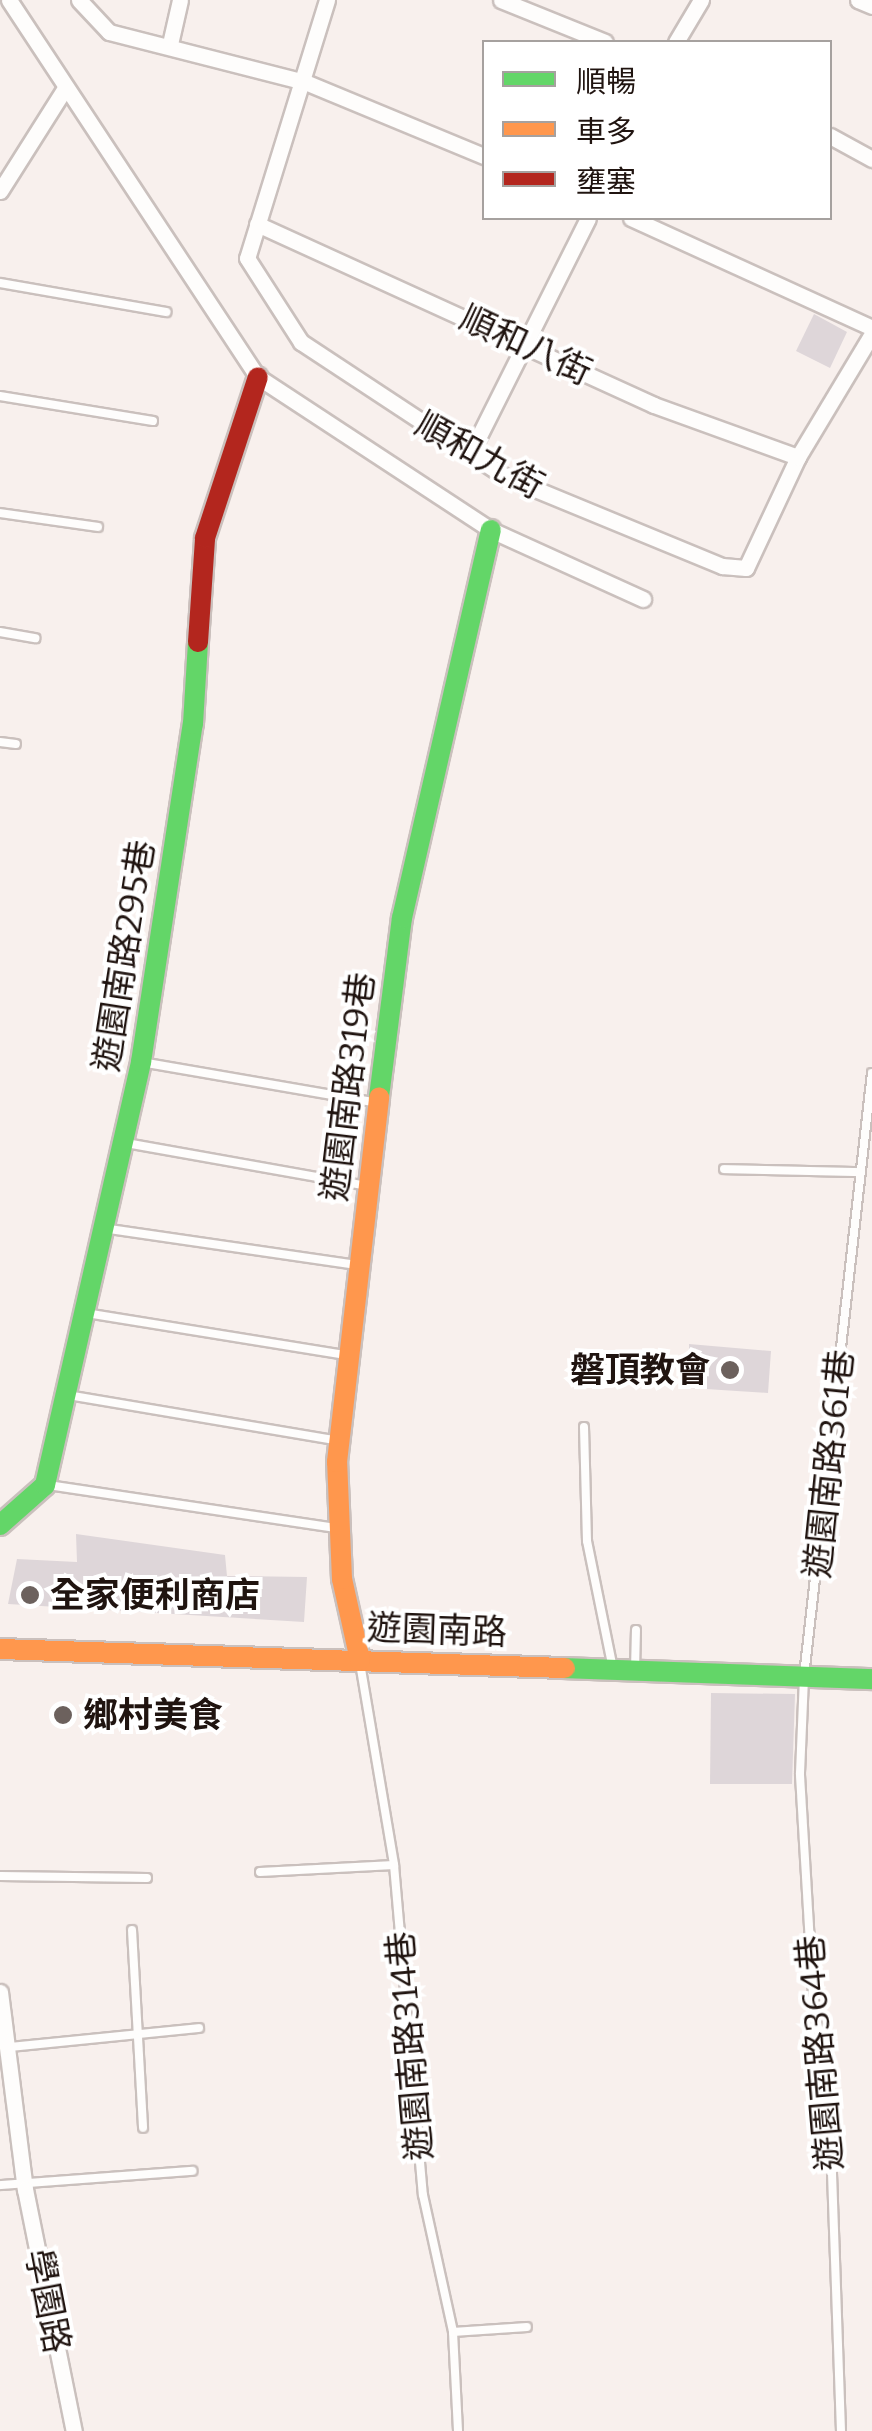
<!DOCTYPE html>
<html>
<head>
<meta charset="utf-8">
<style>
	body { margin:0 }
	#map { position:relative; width:872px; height:2431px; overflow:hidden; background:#f8f0ed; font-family:Bitter,"Noto Sans TC",serif }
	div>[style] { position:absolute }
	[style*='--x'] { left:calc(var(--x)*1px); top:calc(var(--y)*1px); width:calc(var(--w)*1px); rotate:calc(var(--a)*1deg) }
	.building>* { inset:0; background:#ded6d9 }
	.roads { filter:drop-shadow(2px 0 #cac0bd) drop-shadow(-2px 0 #cac0bd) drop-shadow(0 2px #cac0bd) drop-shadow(0 -2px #cac0bd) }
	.lane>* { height:8px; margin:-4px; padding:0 4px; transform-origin:4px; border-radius:4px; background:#fefdfc }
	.street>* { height:15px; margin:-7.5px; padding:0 7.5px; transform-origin:7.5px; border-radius:7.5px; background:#fefdfc }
	.fast>* { height:20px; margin:-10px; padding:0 10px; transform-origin:10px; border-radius:10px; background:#63d668 }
	.slow>* { height:20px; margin:-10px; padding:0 10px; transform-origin:10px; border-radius:10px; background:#ff974d }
	.jam>* { height:20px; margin:-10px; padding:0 10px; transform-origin:10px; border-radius:10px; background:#b3261e }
	.dots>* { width:28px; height:28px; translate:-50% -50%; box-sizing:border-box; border:5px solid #fff; border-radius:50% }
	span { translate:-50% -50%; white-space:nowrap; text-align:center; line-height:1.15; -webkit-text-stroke:8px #fff; paint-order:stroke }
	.street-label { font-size:35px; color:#201410 }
	.poi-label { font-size:35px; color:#201410; font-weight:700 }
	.right { translate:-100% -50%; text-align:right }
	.left { translate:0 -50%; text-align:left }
	.legend { position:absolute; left:482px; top:40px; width:350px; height:180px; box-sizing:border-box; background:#fff; border:2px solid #a6a19f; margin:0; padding:12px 18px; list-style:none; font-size:30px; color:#201410 }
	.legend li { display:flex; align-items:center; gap:20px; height:50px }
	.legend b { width:50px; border:2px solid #a6a19f }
</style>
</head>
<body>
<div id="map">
	<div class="building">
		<i style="clip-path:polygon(814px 314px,847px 332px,830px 368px,796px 351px)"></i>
		<i style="clip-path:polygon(689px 1344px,771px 1351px,768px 1393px,690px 1388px)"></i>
		<i style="clip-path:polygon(76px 1534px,225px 1555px,227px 1576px,307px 1577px,304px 1622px,8px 1604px,17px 1559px,77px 1562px)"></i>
		<i style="clip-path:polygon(711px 1693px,795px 1694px,792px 1784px,710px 1784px)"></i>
	</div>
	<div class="roads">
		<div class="lane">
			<i style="--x:0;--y:283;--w:169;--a:9.9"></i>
			<i style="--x:0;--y:396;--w:155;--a:9.3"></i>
			<i style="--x:0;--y:513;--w:99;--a:8.1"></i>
			<i style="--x:0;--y:632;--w:36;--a:10"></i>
			<i style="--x:0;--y:742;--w:16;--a:7"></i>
			<i style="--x:141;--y:1062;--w:241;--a:9.8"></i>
			<i style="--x:126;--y:1143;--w:246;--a:10.1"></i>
			<i style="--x:724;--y:1169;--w:137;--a:1.3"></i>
			<i style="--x:103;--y:1228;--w:256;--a:8.3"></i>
			<i style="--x:86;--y:1313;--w:261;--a:9.2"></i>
			<i style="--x:68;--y:1395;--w:271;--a:9.6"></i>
			<i style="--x:584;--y:1427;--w:114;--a:88.5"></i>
			<i style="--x:587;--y:1541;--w:131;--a:78.5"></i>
			<i style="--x:48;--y:1485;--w:291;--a:8.5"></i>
			<i style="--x:360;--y:1663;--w:205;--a:80.4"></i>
			<i style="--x:394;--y:1865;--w:331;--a:85"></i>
			<i style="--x:423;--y:2195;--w:140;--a:77.6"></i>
			<i style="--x:453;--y:2332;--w:99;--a:87.1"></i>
			<i style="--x:635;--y:1670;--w:40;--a:-88.6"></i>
			<i style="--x:260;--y:1872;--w:134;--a:-3"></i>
			<i style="--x:0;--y:1876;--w:147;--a:0.8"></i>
			<i style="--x:132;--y:1930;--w:198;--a:86.8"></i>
			<i style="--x:9;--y:2047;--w:191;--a:-5.7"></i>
			<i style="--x:0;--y:2185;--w:193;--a:-4.2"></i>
			<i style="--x:453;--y:2332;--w:74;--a:-3.9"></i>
			<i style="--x:841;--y:2431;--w:316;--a:-92"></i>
			<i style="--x:830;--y:2115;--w:122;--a:-98"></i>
			<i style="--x:813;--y:1994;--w:221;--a:-93.4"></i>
			<i style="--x:800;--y:1773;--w:97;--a:-87.6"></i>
			<i style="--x:804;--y:1676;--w:607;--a:-83.57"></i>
		</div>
		<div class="street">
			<i style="--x:9;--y:0;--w:452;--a:56.6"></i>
			<i style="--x:258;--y:377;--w:279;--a:33.3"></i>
			<i style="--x:491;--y:530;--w:167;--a:24.4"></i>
			<i style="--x:79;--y:0;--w:44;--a:46.8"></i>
			<i style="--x:109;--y:32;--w:202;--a:14.3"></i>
			<i style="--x:305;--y:82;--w:194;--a:22.5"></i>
			<i style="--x:327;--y:0;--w:270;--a:107.2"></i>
			<i style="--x:247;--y:258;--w:100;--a:57.3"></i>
			<i style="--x:301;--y:342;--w:245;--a:33.4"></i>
			<i style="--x:506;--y:477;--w:234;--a:22.4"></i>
			<i style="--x:722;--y:566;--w:24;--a:5"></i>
			<i style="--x:746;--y:568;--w:123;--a:-64.9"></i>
			<i style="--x:798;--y:457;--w:144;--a:-59"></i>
			<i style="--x:501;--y:0;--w:112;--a:22"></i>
			<i style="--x:858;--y:0;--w:15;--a:23"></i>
			<i style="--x:676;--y:42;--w:49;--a:-59.2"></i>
			<i style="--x:170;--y:44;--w:45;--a:-77.2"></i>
			<i style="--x:830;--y:136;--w:48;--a:28.7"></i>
			<i style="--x:0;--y:191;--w:122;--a:-57.7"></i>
			<i style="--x:631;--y:218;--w:265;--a:24.5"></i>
			<i style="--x:257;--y:224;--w:436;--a:24.5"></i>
			<i style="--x:654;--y:405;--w:153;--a:19.9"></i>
			<i style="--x:472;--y:450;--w:259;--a:-63.4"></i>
			<i style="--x:0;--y:1992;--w:199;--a:82.8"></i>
			<i style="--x:25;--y:2189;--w:247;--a:78.6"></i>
		</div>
		<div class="fast">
			<i style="--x:379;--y:1097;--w:180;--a:-82.7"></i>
			<i style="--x:402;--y:918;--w:398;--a:-77.1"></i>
			<i style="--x:0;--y:1525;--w:60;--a:-41.6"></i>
			<i style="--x:45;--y:1485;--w:434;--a:-77.2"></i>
			<i style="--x:141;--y:1062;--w:342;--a:-81.3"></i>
			<i style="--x:193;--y:724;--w:82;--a:-86.5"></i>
			<i style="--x:565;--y:1668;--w:307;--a:2.1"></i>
		</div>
		<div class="slow">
			<i style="--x:0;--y:1649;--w:565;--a:1.93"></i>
			<i style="--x:360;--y:1660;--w:83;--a:-102.5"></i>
			<i style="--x:342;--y:1579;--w:117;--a:-92.4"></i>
			<i style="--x:337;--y:1462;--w:367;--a:-83.4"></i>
		</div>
		<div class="jam">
			<i style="--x:198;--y:642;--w:104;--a:-86.1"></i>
			<i style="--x:205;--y:538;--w:169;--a:-71.8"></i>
		</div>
	</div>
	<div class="dots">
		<i style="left:730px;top:1370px;background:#6c615d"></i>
		<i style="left:30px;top:1595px;background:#6c615d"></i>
		<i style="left:63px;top:1715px;background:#6c615d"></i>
	</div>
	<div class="street-label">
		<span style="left:526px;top:345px;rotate:25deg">順和八街</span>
		<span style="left:480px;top:455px;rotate:29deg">順和九街</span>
		<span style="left:124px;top:956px;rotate:-81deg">遊園南路295巷</span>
		<span style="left:348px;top:1087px;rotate:-83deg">遊園南路319巷</span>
		<span style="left:829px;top:1464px;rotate:-84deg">遊園南路361巷</span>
		<span style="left:437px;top:1630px;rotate:2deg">遊園南路</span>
		<span style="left:410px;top:2046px;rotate:-95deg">遊園南路314巷</span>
		<span style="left:820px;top:2053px;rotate:-95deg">遊園南路364巷</span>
		<span style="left:48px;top:2301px;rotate:79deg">學園路</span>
	</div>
	<div class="poi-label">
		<span class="right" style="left:710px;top:1370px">磐頂教會</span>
		<span class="left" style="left:50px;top:1595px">全家便利商店</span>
		<span class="left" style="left:83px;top:1715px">鄉村美食</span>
	</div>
	<ul class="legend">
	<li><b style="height:12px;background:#63d668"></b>順暢</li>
	<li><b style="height:12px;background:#ff974d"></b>車多</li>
	<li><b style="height:12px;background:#b3261e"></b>壅塞</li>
	</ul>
</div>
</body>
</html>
